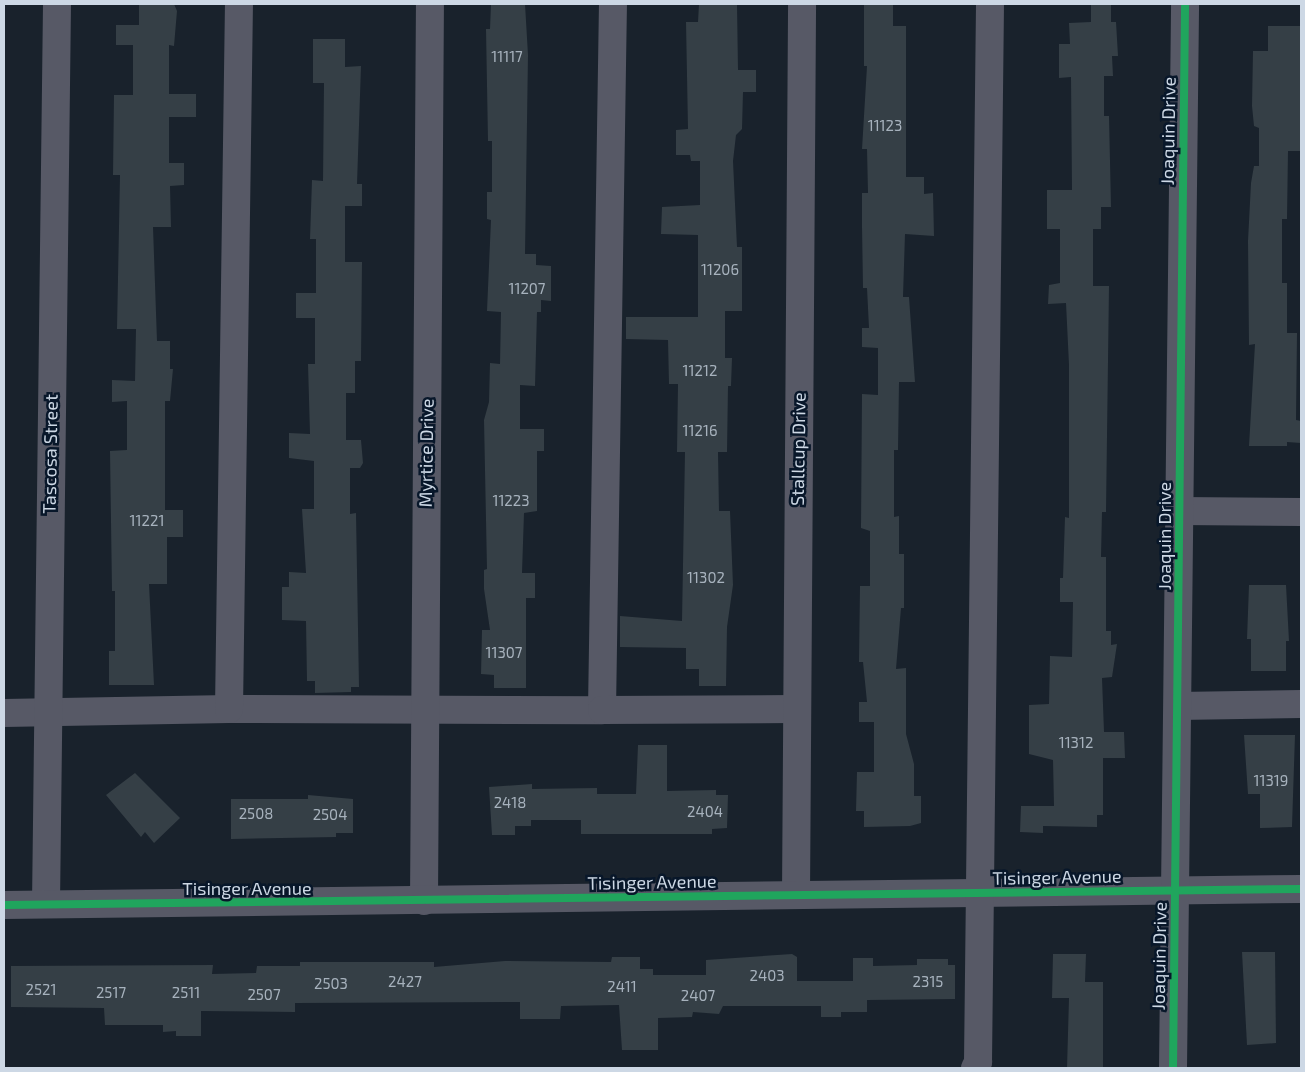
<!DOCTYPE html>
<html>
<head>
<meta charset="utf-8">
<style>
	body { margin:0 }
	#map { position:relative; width:1305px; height:1072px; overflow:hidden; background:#19222c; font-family:"Exo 2",sans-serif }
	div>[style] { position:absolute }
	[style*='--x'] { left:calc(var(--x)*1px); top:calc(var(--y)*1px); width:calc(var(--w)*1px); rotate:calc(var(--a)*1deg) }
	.building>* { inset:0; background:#353f46 }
	.minor>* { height:28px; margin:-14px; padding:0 14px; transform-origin:14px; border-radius:14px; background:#575966 }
	.cycleway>* { height:8px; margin:-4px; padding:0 4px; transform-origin:4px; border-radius:4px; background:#20a55d }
	span { translate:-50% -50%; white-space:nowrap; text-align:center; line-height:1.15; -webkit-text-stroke:5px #08172a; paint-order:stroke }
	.number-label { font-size:15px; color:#a7b2bd }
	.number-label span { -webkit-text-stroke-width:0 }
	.street-label { font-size:18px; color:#cdd8e5 }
	.frame { position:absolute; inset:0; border:5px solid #cdd8e5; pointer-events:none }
</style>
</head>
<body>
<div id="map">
	<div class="building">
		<i style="clip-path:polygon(139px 4px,174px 4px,177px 11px,174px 46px,169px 45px,169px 94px,196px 94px,196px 117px,169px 117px,169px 163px,184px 163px,184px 185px,170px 186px,171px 227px,153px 227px,157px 341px,170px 341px,170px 369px,173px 369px,170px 401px,165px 401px,165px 510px,183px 510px,183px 537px,167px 537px,167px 584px,149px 584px,154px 685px,109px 685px,109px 651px,115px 651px,115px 591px,112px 591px,110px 451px,127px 450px,127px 401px,112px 402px,112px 380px,135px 381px,136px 329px,117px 329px,120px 175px,113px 175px,114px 95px,133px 95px,133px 45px,116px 45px,116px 25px,139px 25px)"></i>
		<i style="clip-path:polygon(491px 4px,525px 4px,528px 55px,525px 254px,536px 254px,536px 265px,551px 266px,551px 301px,541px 300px,541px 312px,537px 312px,535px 386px,520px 385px,520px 429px,544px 429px,544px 451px,537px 451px,537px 511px,524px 513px,522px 573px,535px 573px,535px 598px,526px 598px,526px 688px,494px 688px,494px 675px,481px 674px,482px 630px,490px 630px,484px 589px,484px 570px,487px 569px,484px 420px,489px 402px,490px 363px,500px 364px,501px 312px,487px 311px,491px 220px,487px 219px,487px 192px,492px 192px,492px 141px,488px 141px,486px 29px,490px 29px)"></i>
		<i style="clip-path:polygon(699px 4px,737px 4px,738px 70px,756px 70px,756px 92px,743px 92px,742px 129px,736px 135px,733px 161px,737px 247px,742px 247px,742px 311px,725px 311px,725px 358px,732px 358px,731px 386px,728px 386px,727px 452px,718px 452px,719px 511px,730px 511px,733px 585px,727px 627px,726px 686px,699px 686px,699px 669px,686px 669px,686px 648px,620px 647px,620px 616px,682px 621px,685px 452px,677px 452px,678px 384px,669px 384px,668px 340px,626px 339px,626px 317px,698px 317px,698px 235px,661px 234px,662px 207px,700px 205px,700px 161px,691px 161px,690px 155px,676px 155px,676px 130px,688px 129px,686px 22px,698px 22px)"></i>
		<i style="clip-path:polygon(864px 4px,893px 4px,893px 26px,906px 26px,906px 177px,924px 177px,924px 194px,933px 193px,934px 236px,905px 234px,903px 297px,909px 297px,915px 382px,899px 382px,898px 450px,894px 450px,894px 517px,899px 516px,899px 554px,904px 554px,904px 608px,901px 608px,896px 669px,906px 668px,906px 734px,914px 764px,914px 796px,921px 796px,921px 823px,910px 826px,864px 827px,864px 811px,856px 811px,857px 772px,874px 772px,874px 722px,859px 722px,859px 702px,867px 702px,863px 662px,859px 662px,860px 586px,870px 586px,870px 531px,861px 528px,862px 394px,878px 395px,878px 348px,862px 347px,862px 328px,869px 328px,867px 288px,863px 288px,862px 226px,862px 193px,868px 193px,867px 149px,862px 149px,867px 66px,864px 66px)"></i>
		<i style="clip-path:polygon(1091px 4px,1111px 4px,1111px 22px,1116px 22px,1118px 56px,1112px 56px,1113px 76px,1104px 76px,1104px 116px,1109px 116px,1111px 207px,1101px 207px,1101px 229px,1093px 229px,1093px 286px,1109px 286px,1106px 512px,1102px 512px,1101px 557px,1106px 557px,1106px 631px,1111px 631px,1111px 645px,1117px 644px,1112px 677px,1102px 678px,1104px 732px,1124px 732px,1125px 758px,1103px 758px,1103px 815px,1097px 815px,1097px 827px,1043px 826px,1043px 833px,1020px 832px,1021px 806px,1054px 806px,1053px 760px,1029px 754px,1029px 705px,1049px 704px,1050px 656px,1072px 657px,1073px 602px,1060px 602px,1060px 578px,1063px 578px,1065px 517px,1069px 518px,1069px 365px,1066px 303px,1048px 304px,1049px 285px,1060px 283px,1060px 229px,1047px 229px,1047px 190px,1072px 190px,1071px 77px,1059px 78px,1059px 44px,1070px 44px,1069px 23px,1091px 22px)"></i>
		<i style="clip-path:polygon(1268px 26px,1300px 26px,1301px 151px,1288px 151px,1287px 219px,1282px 219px,1282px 283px,1287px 283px,1287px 333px,1297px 333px,1296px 420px,1301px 421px,1301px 443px,1287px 442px,1287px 446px,1249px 446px,1255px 344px,1249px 345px,1248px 241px,1251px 183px,1254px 166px,1259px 166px,1259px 128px,1254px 126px,1252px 106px,1253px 51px,1268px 51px)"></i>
		<i style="clip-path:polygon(313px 39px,345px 39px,345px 67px,361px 66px,357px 184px,362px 184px,362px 206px,345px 206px,345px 262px,362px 262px,361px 361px,355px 361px,355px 393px,346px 393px,346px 440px,361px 440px,363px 463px,360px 468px,350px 468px,350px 514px,356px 513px,359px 687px,351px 687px,351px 692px,315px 693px,315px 681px,307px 681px,306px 621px,282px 620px,282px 587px,289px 587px,289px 572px,306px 573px,302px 509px,314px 509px,314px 461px,289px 458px,289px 433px,310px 434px,308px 364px,315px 364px,315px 318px,296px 318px,296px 293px,316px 293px,316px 239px,310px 239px,312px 180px,323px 181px,324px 83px,313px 83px)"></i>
		<i style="clip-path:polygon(1249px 585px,1286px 585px,1289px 641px,1286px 641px,1286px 671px,1251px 671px,1251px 639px,1247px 639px)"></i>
		<i style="clip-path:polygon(1244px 735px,1295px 735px,1292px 827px,1260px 828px,1260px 794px,1248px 794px)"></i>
		<i style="clip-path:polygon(638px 745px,667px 745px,667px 791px,716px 790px,716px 795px,728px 795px,727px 828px,712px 829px,712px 834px,581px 834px,581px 820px,531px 820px,531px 826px,515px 826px,515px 835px,492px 835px,489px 787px,532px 784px,532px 789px,597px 788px,597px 794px,636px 794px)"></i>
		<i style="clip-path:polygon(135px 773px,180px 818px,154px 843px,145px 832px,141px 837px,106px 795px)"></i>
		<i style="clip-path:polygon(308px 795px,353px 799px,353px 833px,336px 833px,336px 837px,231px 839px,231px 799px,308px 799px)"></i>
		<i style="clip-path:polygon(1242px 952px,1275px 952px,1276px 1043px,1247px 1045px)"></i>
		<i style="clip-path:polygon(792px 954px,797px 957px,797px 981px,853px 981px,853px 958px,873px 958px,873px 966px,917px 965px,917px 959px,948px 959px,948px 965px,955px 965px,955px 999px,867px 1000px,867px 1012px,841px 1012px,841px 1017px,821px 1017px,821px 1006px,723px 1006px,719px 1014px,693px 1012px,692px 1017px,658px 1018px,658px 1050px,622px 1050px,619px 1005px,561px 1006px,560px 1019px,520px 1019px,520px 1002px,295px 1003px,295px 1012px,201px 1011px,201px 1036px,176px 1036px,176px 1031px,163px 1032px,163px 1025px,105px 1025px,104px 1008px,11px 1007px,11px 966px,213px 965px,212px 974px,256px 973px,257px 966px,300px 966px,300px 962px,434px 962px,434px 967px,505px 961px,611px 962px,612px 957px,640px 957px,640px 969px,653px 969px,653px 975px,706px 975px,706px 960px)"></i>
		<i style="clip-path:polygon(1053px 954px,1086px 954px,1085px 982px,1103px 982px,1103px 1068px,1067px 1068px,1069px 998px,1052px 998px)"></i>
	</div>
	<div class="minor">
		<i style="--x:1179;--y:511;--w:122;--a:0.5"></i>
		<i style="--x:1178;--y:706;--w:123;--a:-0.9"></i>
		<i style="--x:229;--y:709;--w:373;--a:0.2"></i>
		<i style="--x:602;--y:710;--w:706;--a:-89.11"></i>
		<i style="--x:602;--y:710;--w:193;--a:-0.3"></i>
		<i style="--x:4;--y:713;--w:225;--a:-1"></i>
		<i style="--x:229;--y:709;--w:705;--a:-89.19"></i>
		<i style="--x:796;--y:895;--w:891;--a:-89.61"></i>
		<i style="--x:424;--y:901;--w:897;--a:-89.62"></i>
		<i style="--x:46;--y:904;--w:900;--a:-89.3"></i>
		<i style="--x:4;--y:905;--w:1297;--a:-0.71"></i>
		<i style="--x:975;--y:1068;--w:7;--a:-63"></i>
		<i style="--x:978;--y:1062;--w:1058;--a:-89.35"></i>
		<i style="--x:1173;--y:1068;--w:1064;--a:-89.35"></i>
	</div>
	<div class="cycleway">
		<i style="--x:4;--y:905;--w:1297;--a:-0.71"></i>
		<i style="--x:1173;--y:1068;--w:1064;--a:-89.35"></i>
	</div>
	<div class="number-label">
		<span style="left:507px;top:57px">11117</span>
		<span style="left:885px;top:126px">11123</span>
		<span style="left:720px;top:270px">11206</span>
		<span style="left:527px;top:289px">11207</span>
		<span style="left:700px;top:371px">11212</span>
		<span style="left:700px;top:431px">11216</span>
		<span style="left:511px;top:501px">11223</span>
		<span style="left:147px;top:521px">11221</span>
		<span style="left:706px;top:578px">11302</span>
		<span style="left:504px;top:653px">11307</span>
		<span style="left:1076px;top:743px">11312</span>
		<span style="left:1271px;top:781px">11319</span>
		<span style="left:510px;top:803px">2418</span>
		<span style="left:705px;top:812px">2404</span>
		<span style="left:256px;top:814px">2508</span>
		<span style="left:330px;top:815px">2504</span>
		<span style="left:767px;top:976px">2403</span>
		<span style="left:405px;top:982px">2427</span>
		<span style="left:928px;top:982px">2315</span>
		<span style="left:331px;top:984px">2503</span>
		<span style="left:622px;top:987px">2411</span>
		<span style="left:41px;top:990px">2521</span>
		<span style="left:111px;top:993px">2517</span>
		<span style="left:186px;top:993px">2511</span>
		<span style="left:264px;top:995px">2507</span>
		<span style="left:698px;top:996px">2407</span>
	</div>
	<div class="street-label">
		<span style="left:1168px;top:131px;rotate:-89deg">Joaquin Drive</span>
		<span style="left:798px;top:449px;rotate:-89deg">Stallcup Drive</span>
		<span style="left:426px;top:453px;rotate:-89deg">Myrtice Drive</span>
		<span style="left:50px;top:454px;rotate:-89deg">Tascosa Street</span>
		<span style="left:1164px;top:536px;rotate:-90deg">Joaquin Drive</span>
		<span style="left:1057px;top:877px;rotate:-1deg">Tisinger Avenue</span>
		<span style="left:652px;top:882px;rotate:-1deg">Tisinger Avenue</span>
		<span style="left:247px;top:888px">Tisinger Avenue</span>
		<span style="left:1159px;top:956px;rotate:-89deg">Joaquin Drive</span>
	</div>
	<div class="frame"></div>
</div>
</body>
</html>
